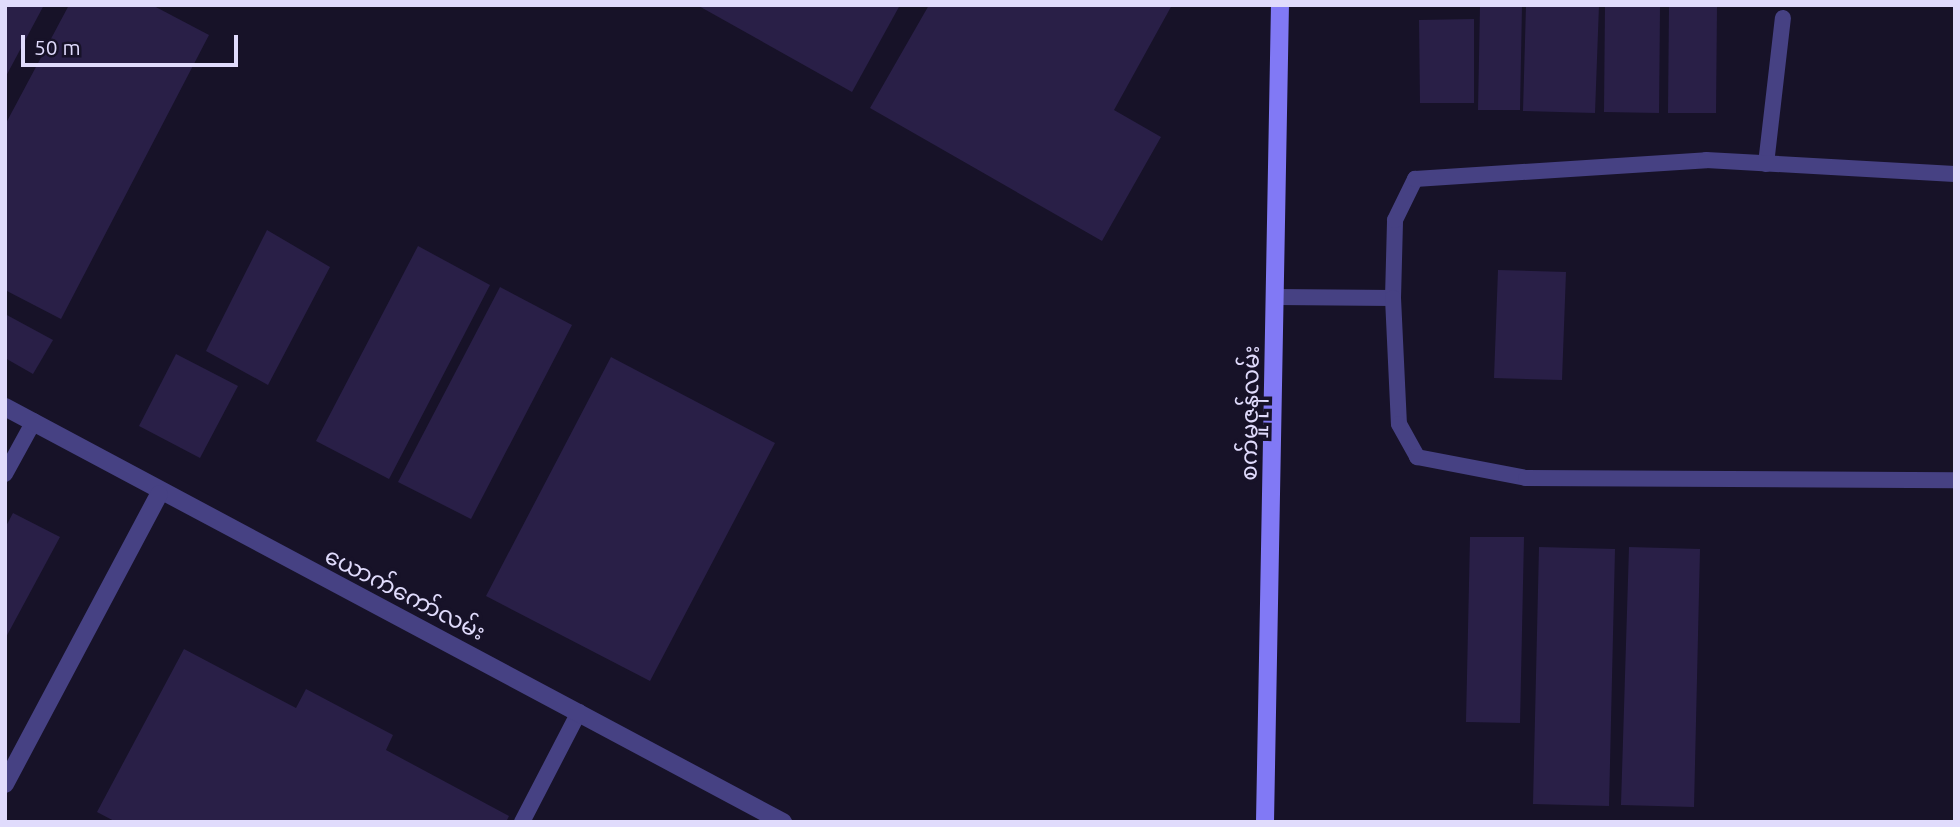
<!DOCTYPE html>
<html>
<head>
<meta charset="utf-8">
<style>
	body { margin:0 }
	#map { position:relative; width:1960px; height:827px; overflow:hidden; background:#171228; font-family:Ubuntu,"Noto Sans Myanmar",sans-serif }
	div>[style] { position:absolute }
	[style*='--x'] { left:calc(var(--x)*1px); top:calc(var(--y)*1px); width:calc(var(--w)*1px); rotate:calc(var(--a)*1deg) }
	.building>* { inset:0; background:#291f47 }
	.lane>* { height:16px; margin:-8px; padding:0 8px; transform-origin:8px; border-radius:8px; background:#464183 }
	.street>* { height:18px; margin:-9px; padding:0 9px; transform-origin:9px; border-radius:9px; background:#464183 }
	.secondary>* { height:18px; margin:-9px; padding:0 9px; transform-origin:9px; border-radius:9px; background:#8179f5 }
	span { translate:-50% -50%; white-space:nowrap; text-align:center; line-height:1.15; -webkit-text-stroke:7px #171228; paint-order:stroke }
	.street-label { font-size:23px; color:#e0dbfc }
	.frame { position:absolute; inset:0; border:7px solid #e0dbfc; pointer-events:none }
	.scale { position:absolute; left:21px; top:35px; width:217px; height:32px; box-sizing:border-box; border:4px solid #e0dbfc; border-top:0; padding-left:9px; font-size:21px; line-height:24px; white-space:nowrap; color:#e0dbfc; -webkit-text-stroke:5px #171228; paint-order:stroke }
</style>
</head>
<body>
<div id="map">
	<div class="building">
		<i style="clip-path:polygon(5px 5px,44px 5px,5px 78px)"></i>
		<i style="clip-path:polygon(69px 5px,152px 5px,209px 35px,61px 319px,5px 290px,5px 125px)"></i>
		<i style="clip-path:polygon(697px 5px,900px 5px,852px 92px)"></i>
		<i style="clip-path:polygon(929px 5px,1172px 5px,1114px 110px,1161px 137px,1102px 241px,870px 108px)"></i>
		<i style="clip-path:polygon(1480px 5px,1522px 5px,1520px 110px,1478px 110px)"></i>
		<i style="clip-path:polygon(1526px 5px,1599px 5px,1595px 113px,1523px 111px)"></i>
		<i style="clip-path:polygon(1605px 5px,1660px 5px,1659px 113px,1604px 112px)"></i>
		<i style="clip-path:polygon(1669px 5px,1717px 5px,1716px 113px,1668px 113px)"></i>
		<i style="clip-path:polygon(1474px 19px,1474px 103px,1420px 103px,1419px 20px)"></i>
		<i style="clip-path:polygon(267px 230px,330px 267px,268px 385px,206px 351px)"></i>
		<i style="clip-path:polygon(418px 246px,490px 285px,389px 479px,316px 441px)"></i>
		<i style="clip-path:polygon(1498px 270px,1566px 272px,1562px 380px,1494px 378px)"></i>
		<i style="clip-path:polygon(500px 287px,572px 325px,471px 519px,398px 482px)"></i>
		<i style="clip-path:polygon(5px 314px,53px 340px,33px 374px,5px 358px)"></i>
		<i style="clip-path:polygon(176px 354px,238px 386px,200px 458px,139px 426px)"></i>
		<i style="clip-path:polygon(611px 357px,775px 443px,650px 681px,486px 596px)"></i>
		<i style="clip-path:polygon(13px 513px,60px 537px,5px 639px,5px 528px)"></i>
		<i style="clip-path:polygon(1470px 537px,1524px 537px,1520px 723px,1466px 722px)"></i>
		<i style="clip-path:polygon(1539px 547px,1615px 549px,1609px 806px,1533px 804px)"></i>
		<i style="clip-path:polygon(1629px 547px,1700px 549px,1694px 807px,1621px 805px)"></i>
		<i style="clip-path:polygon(184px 649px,296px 708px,306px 689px,393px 735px,386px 750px,509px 816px,506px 822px,116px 822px,97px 812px)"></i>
	</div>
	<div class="lane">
		<i style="--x:1766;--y:164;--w:147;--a:-83.4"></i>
		<i style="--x:1277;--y:297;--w:116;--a:0.5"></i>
		<i style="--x:1393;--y:298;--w:78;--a:-88.5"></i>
		<i style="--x:1395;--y:220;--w:46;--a:-64"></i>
		<i style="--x:1415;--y:179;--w:292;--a:-3.7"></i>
		<i style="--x:1706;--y:160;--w:249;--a:3.2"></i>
		<i style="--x:1393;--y:298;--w:126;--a:87.3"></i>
		<i style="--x:1399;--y:424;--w:38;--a:61"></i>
		<i style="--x:1417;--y:457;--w:111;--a:10.9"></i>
		<i style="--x:1526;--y:478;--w:429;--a:0.3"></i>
		<i style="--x:5;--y:474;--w:60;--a:-61.3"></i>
		<i style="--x:522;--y:822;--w:124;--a:-62.6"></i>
	</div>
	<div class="street">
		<i style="--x:5;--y:407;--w:882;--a:28.08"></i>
		<i style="--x:5;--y:784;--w:328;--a:-62"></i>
	</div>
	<div class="secondary">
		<i style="--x:1265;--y:822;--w:817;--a:-88.95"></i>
	</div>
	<div class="street-label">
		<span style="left:1250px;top:413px;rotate:-89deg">စက်မှုဇုန်လမ်း</span>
		<span style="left:405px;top:594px;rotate:27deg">ယောက်ကော်လမ်း</span>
	</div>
	<div class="frame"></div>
	<div class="scale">50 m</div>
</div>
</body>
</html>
